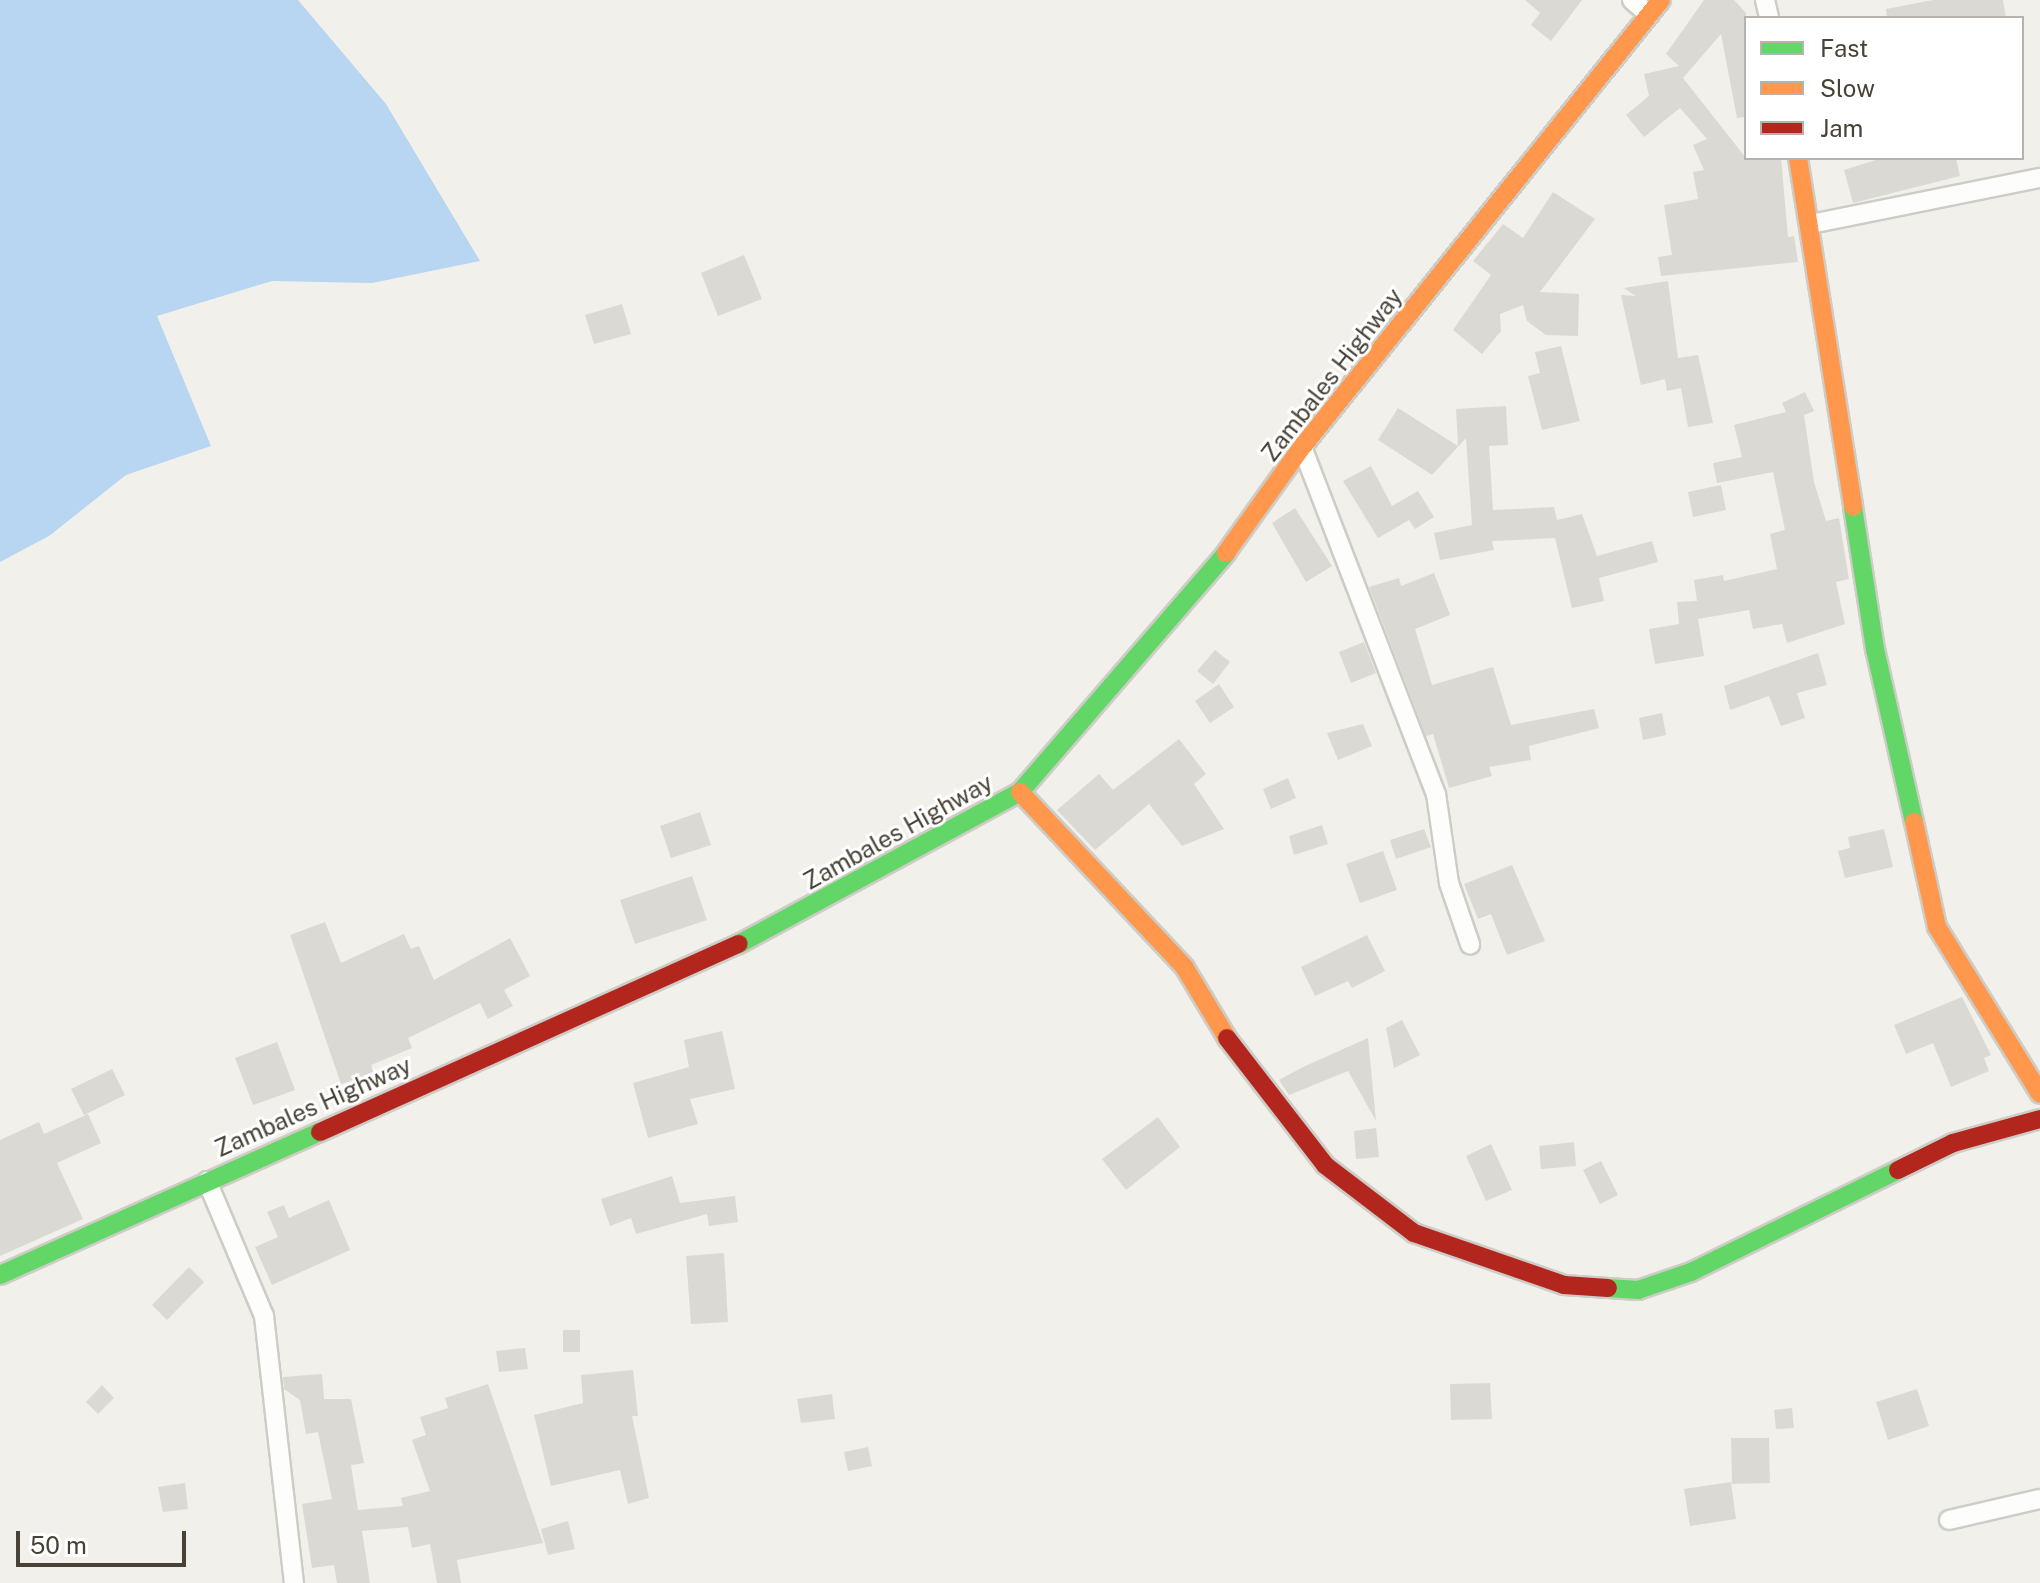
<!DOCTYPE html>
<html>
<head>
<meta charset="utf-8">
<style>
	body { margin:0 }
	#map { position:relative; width:2040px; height:1583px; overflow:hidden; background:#f1f0ea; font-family:"Public Sans",sans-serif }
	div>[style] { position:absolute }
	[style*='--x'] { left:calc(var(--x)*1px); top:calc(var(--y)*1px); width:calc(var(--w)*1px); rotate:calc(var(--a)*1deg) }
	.water>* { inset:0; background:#b8d5f1 }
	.building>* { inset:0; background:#dbd9d3 }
	.roads { filter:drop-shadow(2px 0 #ceccc6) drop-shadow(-2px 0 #ceccc6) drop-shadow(0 2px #ceccc6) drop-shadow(0 -2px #ceccc6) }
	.street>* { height:18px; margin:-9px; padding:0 9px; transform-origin:9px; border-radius:9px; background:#fdfdfc }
	.fast>* { height:18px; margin:-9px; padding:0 9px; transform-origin:9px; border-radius:9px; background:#63d668 }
	.slow>* { height:18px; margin:-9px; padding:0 9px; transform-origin:9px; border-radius:9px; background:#ff974d }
	.jam>* { height:18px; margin:-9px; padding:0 9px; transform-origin:9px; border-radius:9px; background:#b3261e }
	span { translate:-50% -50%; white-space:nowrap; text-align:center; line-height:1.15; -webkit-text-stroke:6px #fff; paint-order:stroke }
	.street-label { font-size:24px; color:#484236 }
	.legend { position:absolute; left:1744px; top:16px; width:280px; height:144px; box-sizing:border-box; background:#fff; border:2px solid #b6b3af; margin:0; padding:10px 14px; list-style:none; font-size:24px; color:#484236 }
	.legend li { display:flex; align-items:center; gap:16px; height:40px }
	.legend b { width:40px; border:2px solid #b6b3af }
	.scale { position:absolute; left:16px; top:1531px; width:170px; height:36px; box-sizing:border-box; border:4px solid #484236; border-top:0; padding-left:10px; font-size:24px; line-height:28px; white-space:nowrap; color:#484236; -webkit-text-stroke:6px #fff; paint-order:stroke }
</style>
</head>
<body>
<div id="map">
	<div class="water">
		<i style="clip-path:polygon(0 0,298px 0,386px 104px,480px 261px,372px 283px,272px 281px,157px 316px,211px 446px,126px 475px,49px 536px,0 562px)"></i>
	</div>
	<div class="building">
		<i style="clip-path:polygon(1525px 0,1582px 0,1551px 41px,1531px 25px,1540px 13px)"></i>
		<i style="clip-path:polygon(1704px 0,1734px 0,1746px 13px,1746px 117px,1737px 118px,1721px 34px,1683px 78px,1746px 158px,1781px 158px,1788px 237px,1794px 236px,1798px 262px,1661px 276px,1658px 257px,1672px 255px,1664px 205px,1698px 199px,1693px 172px,1704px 170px,1693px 145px,1707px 139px,1680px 108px,1644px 137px,1626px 115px,1649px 96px,1644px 74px,1679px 66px,1666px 54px)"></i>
		<i style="clip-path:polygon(1933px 0,2003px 0,2006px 18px,1887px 18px,1886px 9px)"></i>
		<i style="clip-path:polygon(1882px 158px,1956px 158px,1960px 176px,1853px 203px,1844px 170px)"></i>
		<i style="clip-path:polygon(1553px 192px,1595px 219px,1540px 292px,1579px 294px,1578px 336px,1546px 335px,1527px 321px,1523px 305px,1500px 314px,1501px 331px,1482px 354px,1453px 330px,1491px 275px,1473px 261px,1503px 224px,1523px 238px)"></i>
		<i style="clip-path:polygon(744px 255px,762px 299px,718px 316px,701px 273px)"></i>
		<i style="clip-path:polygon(1668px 281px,1678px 358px,1698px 355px,1713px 423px,1688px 427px,1681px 388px,1667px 391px,1665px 379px,1641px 385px,1621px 295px,1636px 296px,1624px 288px)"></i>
		<i style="clip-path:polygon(622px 304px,631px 334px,594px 344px,585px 315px)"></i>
		<i style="clip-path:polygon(1561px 346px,1580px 421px,1542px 430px,1528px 376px,1540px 373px,1535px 352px)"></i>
		<i style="clip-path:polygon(1805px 392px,1814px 411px,1804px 415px,1814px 482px,1826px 521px,1839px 518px,1849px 579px,1836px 582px,1845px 624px,1787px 643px,1782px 624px,1753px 629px,1749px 610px,1698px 619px,1704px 656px,1655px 664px,1649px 629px,1679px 624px,1677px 602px,1697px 601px,1694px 580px,1723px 575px,1724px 581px,1777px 569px,1770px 534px,1785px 530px,1773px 472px,1717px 483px,1713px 463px,1742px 457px,1734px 425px,1786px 412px,1782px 403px)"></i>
		<i style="clip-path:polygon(1506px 406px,1508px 445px,1489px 446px,1493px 510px,1554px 507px,1557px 520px,1582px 514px,1597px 556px,1652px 541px,1658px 562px,1599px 578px,1604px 601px,1572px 608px,1555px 538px,1492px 541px,1494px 550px,1440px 560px,1434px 533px,1472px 525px,1466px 438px,1432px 475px,1378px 440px,1398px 408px,1458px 446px,1456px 409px)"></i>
		<i style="clip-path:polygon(1371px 466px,1392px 506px,1418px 491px,1434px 517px,1415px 529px,1409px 520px,1378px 538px,1343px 481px)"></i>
		<i style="clip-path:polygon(1721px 485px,1726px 510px,1693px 517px,1688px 492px)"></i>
		<i style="clip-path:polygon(1295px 508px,1332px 566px,1306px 582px,1272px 523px)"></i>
		<i style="clip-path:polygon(1434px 573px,1450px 615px,1415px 629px,1432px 685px,1493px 667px,1511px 725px,1594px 709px,1599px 728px,1529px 746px,1531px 760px,1489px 767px,1492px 776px,1449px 788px,1433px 734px,1426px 736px,1369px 587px,1399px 578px,1401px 586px)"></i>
		<i style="clip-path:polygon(1364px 642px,1376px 673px,1351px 683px,1339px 652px)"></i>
		<i style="clip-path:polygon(1215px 650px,1230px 662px,1213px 684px,1197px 671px)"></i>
		<i style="clip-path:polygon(1818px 653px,1827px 685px,1797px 693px,1805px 718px,1781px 726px,1769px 696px,1730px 710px,1724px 686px)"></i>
		<i style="clip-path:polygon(1219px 684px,1234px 707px,1210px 723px,1195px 701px)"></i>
		<i style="clip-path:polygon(1662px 713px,1666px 735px,1643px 740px,1639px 718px)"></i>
		<i style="clip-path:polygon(1363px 724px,1372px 746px,1338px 760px,1327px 733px)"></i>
		<i style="clip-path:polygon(1179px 739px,1206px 774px,1194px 784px,1224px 829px,1182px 846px,1149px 804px,1095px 850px,1057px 810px,1099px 774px,1113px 790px)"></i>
		<i style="clip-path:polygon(1288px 778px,1296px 798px,1271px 809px,1263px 789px)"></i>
		<i style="clip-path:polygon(700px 812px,711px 845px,671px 858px,660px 826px)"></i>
		<i style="clip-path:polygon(1322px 825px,1328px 844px,1294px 855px,1289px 836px)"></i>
		<i style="clip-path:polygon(1424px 829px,1431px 847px,1396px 859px,1390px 840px)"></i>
		<i style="clip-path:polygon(1884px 829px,1893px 867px,1845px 878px,1838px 851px,1850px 848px,1848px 837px)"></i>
		<i style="clip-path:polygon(1383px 851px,1397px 890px,1360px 903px,1346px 864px)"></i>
		<i style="clip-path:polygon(1512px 865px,1545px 941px,1507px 955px,1491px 914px,1478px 919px,1464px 884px)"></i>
		<i style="clip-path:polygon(692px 876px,707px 920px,635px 944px,620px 900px)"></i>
		<i style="clip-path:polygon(325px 922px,341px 963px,404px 934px,411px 949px,419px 946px,434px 980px,510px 938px,530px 976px,504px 990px,513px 1006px,488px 1019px,480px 1003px,408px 1038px,412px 1048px,371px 1065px,374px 1073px,341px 1084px,290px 935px)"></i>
		<i style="clip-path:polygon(1367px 935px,1385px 971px,1352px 988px,1348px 981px,1315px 996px,1301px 967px)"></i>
		<i style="clip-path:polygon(1962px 997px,1991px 1055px,1984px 1058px,1989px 1071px,1951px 1087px,1933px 1043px,1906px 1054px,1894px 1025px)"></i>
		<i style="clip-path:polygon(1402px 1020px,1420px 1055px,1394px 1068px,1386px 1028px)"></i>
		<i style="clip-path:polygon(722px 1031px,735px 1089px,690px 1099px,698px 1124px,648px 1138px,633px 1083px,689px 1067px,684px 1040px)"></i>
		<i style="clip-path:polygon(1368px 1038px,1376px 1121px,1348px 1071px,1289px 1095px,1282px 1085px,1279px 1080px,1303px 1067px)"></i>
		<i style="clip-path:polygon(277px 1042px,295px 1090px,253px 1105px,235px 1058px)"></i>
		<i style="clip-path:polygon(112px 1069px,125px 1095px,84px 1115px,71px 1089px)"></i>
		<i style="clip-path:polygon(88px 1114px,101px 1143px,57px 1163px,83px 1219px,0 1256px,0 1140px,39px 1122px,44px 1134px)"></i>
		<i style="clip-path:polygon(1158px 1117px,1180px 1147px,1126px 1190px,1102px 1159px)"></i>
		<i style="clip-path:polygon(1376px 1128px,1379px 1157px,1356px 1159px,1354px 1131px)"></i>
		<i style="clip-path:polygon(1574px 1142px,1576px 1166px,1541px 1169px,1539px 1146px)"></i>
		<i style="clip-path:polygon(1491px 1144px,1512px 1190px,1486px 1201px,1466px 1156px)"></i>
		<i style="clip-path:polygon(1601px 1161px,1618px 1195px,1600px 1204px,1583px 1170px)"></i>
		<i style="clip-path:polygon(672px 1176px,680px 1203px,735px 1196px,738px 1222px,709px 1226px,707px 1214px,636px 1234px,631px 1218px,610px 1226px,601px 1199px)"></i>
		<i style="clip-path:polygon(329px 1200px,350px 1250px,272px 1285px,255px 1247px,278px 1237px,267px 1212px,284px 1205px,289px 1218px)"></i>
		<i style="clip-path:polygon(724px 1253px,728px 1322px,691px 1324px,686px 1256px)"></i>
		<i style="clip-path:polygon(189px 1267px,204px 1282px,167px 1320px,152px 1305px)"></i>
		<i style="clip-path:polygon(563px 1330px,580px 1330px,580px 1352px,563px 1352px)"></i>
		<i style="clip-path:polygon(525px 1348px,528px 1369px,499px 1372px,496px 1351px)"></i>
		<i style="clip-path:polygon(633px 1370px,638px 1416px,632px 1416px,649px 1498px,628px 1504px,620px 1470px,551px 1486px,534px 1415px,583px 1403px,581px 1375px)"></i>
		<i style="clip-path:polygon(322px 1374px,324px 1399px,351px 1399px,364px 1463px,351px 1465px,358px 1510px,403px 1506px,401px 1498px,430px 1491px,412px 1440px,426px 1435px,420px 1417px,448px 1408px,445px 1398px,488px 1384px,543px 1543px,457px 1560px,461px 1583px,437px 1583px,430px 1544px,412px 1548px,408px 1527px,362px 1531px,370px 1583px,337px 1583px,334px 1565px,312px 1568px,302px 1504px,332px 1499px,318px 1432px,306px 1434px,300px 1400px,284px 1389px,283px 1377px)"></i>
		<i style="clip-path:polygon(1490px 1383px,1492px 1419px,1451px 1420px,1450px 1384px)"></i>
		<i style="clip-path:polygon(102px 1385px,114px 1398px,98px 1414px,86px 1402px)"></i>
		<i style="clip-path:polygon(1917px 1389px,1929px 1426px,1888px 1440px,1876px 1402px)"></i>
		<i style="clip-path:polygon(832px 1394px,835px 1419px,801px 1423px,797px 1399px)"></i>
		<i style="clip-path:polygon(1792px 1408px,1794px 1428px,1776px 1429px,1774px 1410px)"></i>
		<i style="clip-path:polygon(1731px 1438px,1769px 1438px,1770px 1483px,1732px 1484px)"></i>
		<i style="clip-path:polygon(868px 1447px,872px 1466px,848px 1471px,844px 1452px)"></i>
		<i style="clip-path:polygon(1731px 1482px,1736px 1519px,1690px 1526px,1684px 1489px)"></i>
		<i style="clip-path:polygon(185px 1483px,188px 1509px,163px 1512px,158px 1487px)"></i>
		<i style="clip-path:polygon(568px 1521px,575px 1549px,548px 1555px,541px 1529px)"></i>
	</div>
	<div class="roads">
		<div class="street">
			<i style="--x:1632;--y:0;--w:23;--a:40"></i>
			<i style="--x:1765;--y:0;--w:18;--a:77"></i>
			<i style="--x:1811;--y:224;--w:234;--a:-11.4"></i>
			<i style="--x:1302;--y:447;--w:372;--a:68.9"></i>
			<i style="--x:1436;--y:794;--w:90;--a:81.7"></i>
			<i style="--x:1449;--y:883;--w:65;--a:71"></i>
			<i style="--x:207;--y:1181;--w:147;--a:67.1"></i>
			<i style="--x:264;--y:1316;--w:269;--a:83.6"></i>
			<i style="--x:1949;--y:1520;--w:93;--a:-13"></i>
		</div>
		<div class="fast">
			<i style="--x:1853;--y:507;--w:144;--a:81.2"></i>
			<i style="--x:1875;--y:649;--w:177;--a:77.3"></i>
			<i style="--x:739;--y:944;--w:319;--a:-28.4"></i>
			<i style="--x:1020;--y:792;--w:316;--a:-49.2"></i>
			<i style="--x:0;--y:1275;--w:350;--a:-24.1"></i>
			<i style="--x:1608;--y:1288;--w:30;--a:4"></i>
			<i style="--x:1638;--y:1290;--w:56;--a:-18.8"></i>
			<i style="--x:1691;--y:1272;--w:231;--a:-26.2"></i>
		</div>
		<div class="slow">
			<i style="--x:1798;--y:158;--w:353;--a:81"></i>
			<i style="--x:1226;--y:553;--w:130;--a:-54.4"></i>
			<i style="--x:1302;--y:447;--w:573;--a:-51.23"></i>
			<i style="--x:1020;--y:792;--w:241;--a:46.8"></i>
			<i style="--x:1185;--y:968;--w:82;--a:59"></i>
			<i style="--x:1914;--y:822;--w:107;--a:77.6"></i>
			<i style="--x:1937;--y:927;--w:196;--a:58.3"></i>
		</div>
		<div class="jam">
			<i style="--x:1227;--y:1038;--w:160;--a:52.3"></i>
			<i style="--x:1325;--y:1165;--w:112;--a:37.4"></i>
			<i style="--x:1414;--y:1233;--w:159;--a:19.1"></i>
			<i style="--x:1564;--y:1285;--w:44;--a:3.9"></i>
			<i style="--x:320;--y:1132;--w:459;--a:-24.2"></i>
			<i style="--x:1898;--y:1170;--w:61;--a:-26.1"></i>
			<i style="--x:1953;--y:1143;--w:90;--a:-15.4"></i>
		</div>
	</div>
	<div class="street-label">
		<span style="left:1332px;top:375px;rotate:-52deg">Zambales Highway</span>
		<span style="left:898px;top:832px;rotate:-29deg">Zambales Highway</span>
		<span style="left:313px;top:1107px;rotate:-24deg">Zambales Highway</span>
	</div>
	<ul class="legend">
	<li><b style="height:10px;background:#63d668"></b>Fast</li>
	<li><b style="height:10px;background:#ff974d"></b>Slow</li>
	<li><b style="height:10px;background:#b3261e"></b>Jam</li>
	</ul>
	<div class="scale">50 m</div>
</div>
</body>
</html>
